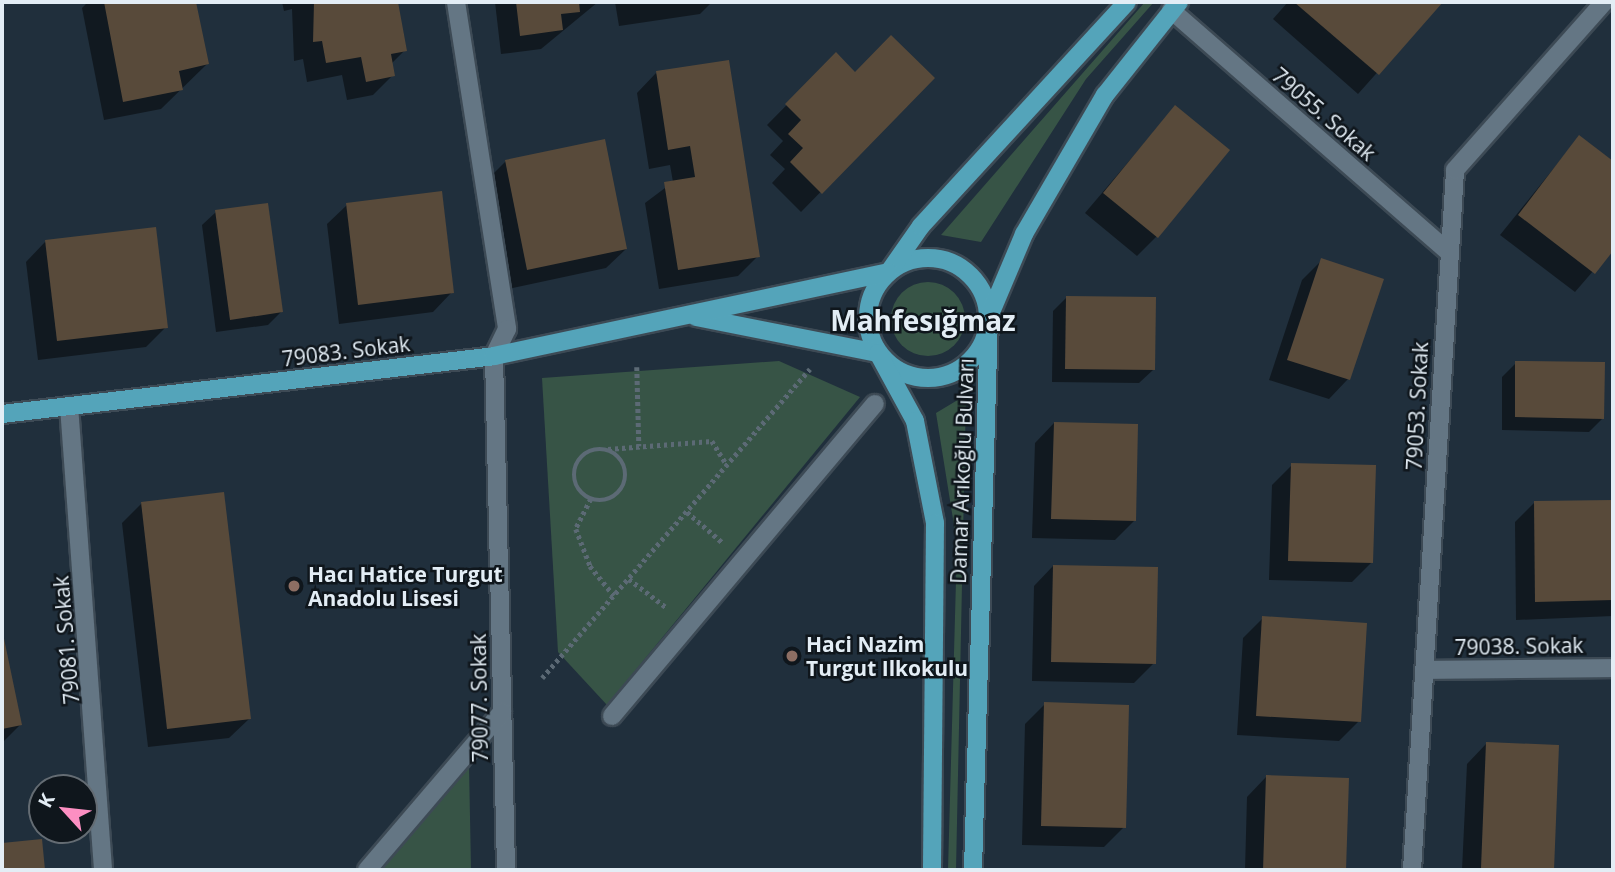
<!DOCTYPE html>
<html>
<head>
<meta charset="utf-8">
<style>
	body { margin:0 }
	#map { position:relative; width:1615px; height:872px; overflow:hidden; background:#202f3c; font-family:"Open Sans",sans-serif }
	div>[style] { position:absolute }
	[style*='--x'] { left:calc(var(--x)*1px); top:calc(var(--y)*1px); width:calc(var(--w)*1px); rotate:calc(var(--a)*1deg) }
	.green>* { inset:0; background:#375446 }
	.round { border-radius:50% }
	.shadow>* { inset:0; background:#0007 }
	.building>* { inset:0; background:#584a3a }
	.path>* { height:4.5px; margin-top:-2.25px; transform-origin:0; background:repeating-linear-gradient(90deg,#5c6a75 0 3.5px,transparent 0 7px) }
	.path>.ring { margin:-2.25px; padding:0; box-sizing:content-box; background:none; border:4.5px solid #5c6a75; border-radius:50% }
	.roads { filter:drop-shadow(2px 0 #3d4a55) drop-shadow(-2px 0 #3d4a55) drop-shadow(0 2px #3d4a55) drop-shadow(0 -2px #3d4a55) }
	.minor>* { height:18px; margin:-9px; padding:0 9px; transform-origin:9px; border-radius:9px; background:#647684 }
	.major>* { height:18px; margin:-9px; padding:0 9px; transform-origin:9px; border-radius:9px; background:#54a4ba }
	.major>.ring { margin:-9px; padding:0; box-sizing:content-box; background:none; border:18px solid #54a4ba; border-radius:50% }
	.dots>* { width:19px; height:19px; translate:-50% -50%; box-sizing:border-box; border:4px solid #0f161c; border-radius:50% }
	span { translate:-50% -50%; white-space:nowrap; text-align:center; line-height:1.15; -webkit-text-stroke:5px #0f161c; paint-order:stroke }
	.street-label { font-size:21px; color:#e3edf5 }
	.poi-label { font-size:21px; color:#e3edf5; font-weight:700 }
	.left { translate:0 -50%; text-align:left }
	.district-label { font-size:28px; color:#e3edf5; font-weight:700 }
	.frame { position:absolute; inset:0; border:4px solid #e3edf5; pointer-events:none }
	.north { position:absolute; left:28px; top:774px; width:70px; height:70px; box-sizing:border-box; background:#0f161c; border:2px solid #646c73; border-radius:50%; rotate:297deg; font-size:19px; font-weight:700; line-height:28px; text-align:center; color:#e3edf5 }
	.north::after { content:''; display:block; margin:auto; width:24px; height:32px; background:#fc8fc2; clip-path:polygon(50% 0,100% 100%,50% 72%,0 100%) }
</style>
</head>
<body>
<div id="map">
	<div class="green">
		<i style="clip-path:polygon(1145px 2px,1154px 2px,1086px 79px,981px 242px,941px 235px)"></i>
		<i class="round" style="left:891px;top:282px;width:74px;height:74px"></i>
		<i style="clip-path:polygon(779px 361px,860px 397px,607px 705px,558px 652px,542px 378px)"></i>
		<i style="clip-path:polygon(966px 395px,956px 870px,948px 870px,957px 544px,936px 413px)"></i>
		<i style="clip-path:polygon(469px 765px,471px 870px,378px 870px)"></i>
	</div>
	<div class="shadow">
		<i style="clip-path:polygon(88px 2px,195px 2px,207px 64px,161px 109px,104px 120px,82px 8px)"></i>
		<i style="clip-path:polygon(282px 2px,396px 2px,405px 50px,391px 64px,393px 75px,373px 95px,347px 100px,342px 75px,307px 82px,303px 59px,294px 61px,292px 9px,284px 11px)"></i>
		<i style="clip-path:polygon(495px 2px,598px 2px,541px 49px,501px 54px)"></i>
		<i style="clip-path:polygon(615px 2px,712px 2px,700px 14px,619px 26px)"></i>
		<i style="clip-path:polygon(1288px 2px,1440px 2px,1358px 94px,1273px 19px)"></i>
		<i style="clip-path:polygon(836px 55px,855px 74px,932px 78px,801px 212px,772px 183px,785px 169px,770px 155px,783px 141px,767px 125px)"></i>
		<i style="clip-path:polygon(656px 73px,758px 256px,738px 276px,659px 289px,645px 203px,673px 182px,670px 165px,649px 169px,637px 93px)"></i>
		<i style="clip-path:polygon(1175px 107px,1157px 236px,1137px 256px,1085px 213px)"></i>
		<i style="clip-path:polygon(1579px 137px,1613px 163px,1613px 248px,1575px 292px,1500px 235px)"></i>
		<i style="clip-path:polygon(506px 161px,626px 249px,606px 268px,508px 289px,486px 181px)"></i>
		<i style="clip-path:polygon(347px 205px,452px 292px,433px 312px,339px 324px,327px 224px)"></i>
		<i style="clip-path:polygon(216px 212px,281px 312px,268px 325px,216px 332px,202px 225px)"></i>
		<i style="clip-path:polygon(45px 242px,166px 327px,146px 347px,38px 360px,26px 262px)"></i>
		<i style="clip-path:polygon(1322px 260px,1348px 379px,1329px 399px,1269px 380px,1302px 280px)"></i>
		<i style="clip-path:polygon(1067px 297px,1153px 370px,1139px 383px,1052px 382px,1053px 311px)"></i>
		<i style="clip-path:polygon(1516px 363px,1603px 418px,1589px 432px,1502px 430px,1502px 377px)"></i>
		<i style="clip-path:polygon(1054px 423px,1135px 520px,1115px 540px,1032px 538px,1035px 443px)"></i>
		<i style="clip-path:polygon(1292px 465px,1372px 562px,1352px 582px,1269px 580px,1272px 485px)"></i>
		<i style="clip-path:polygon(1613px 502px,1613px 616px,1516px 620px,1515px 522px,1534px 503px)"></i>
		<i style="clip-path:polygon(142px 503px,249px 719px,229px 738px,148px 747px,122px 523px)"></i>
		<i style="clip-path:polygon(1053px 566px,1154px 663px,1134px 683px,1032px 681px,1034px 586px)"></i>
		<i style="clip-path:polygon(1263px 618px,1359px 721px,1339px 741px,1237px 735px,1243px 638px)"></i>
		<i style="clip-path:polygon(2px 633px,20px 725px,2px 743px)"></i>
		<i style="clip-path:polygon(1045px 704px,1124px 827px,1104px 847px,1022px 845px,1025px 724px)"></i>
		<i style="clip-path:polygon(1486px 744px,1557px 747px,1553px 870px,1462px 870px,1467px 764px)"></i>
		<i style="clip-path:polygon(1613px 744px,1613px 864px,1612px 864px,1611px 747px)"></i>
		<i style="clip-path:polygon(1266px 777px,1347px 780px,1344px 870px,1245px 870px,1247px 797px)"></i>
	</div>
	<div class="building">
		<i style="clip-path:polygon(104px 2px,196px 2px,209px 64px,179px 71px,183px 90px,123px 102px)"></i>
		<i style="clip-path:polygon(314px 2px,398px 2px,407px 51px,391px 54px,395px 76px,366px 82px,361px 57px,326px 63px,322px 41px,313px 42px)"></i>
		<i style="clip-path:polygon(516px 2px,579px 2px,580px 12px,561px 14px,563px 30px,520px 36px)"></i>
		<i style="clip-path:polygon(1294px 2px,1443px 2px,1379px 75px)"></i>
		<i style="clip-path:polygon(891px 35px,935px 78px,822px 194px,790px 162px,803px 148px,788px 134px,801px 120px,785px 104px,836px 52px,855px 72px)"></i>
		<i style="clip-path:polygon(729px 60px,760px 257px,678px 270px,664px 182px,695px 177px,690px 146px,668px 150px,656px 71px)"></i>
		<i style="clip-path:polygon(1175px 105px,1230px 150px,1158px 238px,1103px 193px)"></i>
		<i style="clip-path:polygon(1579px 135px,1613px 161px,1613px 251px,1595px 274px,1518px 215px)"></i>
		<i style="clip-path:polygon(605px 139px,627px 249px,527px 270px,505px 160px)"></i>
		<i style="clip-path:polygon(442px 191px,454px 293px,358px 305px,346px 203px)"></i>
		<i style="clip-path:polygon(268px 203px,283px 312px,230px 320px,215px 210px)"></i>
		<i style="clip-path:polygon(156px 227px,168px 328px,57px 341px,45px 240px)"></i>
		<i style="clip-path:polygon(1321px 258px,1384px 279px,1350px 380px,1287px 360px)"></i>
		<i style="clip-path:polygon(1066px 296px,1156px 297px,1155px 370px,1065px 369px)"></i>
		<i style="clip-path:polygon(1515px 361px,1605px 362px,1604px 419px,1515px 417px)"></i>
		<i style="clip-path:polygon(1054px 422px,1138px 424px,1136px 521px,1051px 519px)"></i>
		<i style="clip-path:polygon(1291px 463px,1376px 465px,1373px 563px,1288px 561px)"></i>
		<i style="clip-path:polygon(224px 492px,251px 719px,167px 729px,141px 502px)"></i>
		<i style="clip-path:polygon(1613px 500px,1613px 600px,1535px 602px,1534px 501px)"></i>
		<i style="clip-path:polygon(1053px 565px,1158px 567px,1156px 664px,1051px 662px)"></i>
		<i style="clip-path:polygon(1262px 616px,1367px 623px,1361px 722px,1256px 716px)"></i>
		<i style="clip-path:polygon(2px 629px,22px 725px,2px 729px)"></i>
		<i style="clip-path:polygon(1044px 702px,1129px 705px,1126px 828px,1041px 826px)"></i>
		<i style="clip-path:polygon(1486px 742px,1559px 745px,1554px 870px,1481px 868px)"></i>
		<i style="clip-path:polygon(1266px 775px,1349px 778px,1346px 870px,1263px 870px)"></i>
		<i style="clip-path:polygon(42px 839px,45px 870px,2px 870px,2px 843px)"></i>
	</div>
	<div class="path">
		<i style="--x:637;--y:367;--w:79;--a:88.5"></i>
		<i style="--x:608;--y:449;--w:104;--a:-4.4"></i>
		<i style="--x:712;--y:441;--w:28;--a:58"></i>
		<i class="ring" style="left:574px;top:449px;width:47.5px;height:47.5px"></i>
		<i style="--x:591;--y:499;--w:34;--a:117"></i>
		<i style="--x:576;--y:529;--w:40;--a:69"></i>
		<i style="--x:590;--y:566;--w:38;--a:51"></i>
		<i style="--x:687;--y:512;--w:48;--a:40.7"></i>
		<i style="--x:629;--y:579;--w:48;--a:37.3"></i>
		<i style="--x:542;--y:678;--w:409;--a:-49.1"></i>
	</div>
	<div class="roads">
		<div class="minor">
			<i style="--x:456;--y:2;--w:331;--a:81.1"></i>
			<i style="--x:507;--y:329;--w:30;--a:116"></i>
			<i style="--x:494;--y:356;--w:514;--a:88.66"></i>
			<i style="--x:1171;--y:10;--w:368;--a:41.1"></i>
			<i style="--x:69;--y:406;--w:465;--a:85.8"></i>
			<i style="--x:1425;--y:670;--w:188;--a:-0.6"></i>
			<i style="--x:612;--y:716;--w:408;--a:-49.9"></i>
			<i style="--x:367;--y:870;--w:208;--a:-49.5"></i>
			<i style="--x:1412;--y:870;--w:701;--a:-86.48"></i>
			<i style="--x:1455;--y:170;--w:225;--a:-48.4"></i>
		</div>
		<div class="major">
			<i class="ring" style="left:868px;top:258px;width:102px;height:102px"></i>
			<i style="--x:891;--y:269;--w:52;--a:-55.1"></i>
			<i style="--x:921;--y:226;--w:304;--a:-47.4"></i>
			<i style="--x:696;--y:317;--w:186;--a:11.2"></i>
			<i style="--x:878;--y:353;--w:77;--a:61.4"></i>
			<i style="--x:915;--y:421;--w:104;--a:78.9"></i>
			<i style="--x:935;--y:523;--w:347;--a:90.5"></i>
			<i style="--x:2;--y:414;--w:495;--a:-6.7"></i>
			<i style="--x:494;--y:356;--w:403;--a:-12"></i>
			<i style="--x:973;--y:870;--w:553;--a:-88.34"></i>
			<i style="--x:989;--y:317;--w:90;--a:-67.1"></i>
			<i style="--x:1024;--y:234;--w:161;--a:-59.8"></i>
			<i style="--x:1105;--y:95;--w:119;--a:-51.5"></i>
		</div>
	</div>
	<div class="dots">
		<i style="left:294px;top:586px;background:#8d6e63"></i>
		<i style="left:792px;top:656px;background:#8d6e63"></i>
	</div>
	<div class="street-label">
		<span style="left:1324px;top:114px;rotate:41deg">79055. Sokak</span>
		<span style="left:346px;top:351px;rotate:-7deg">79083. Sokak</span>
		<span style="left:1417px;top:406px;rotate:-87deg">79053. Sokak</span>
		<span style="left:962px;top:471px;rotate:-88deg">Damar Arıkoğlu Bulvarı</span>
		<span style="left:66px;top:640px;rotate:-95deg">79081. Sokak</span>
		<span style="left:1519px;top:646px;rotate:-1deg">79038. Sokak</span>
		<span style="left:479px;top:698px;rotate:-91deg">79077. Sokak</span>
	</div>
	<div class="poi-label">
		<span class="left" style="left:308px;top:586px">Hacı Hatice Turgut<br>Anadolu Lisesi</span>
		<span class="left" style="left:806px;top:656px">Haci Nazim<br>Turgut Ilkokulu</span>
	</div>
	<div class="district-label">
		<span style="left:923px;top:320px">Mahfesığmaz</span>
	</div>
	<div class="frame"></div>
	<div class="north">K</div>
</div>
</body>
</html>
